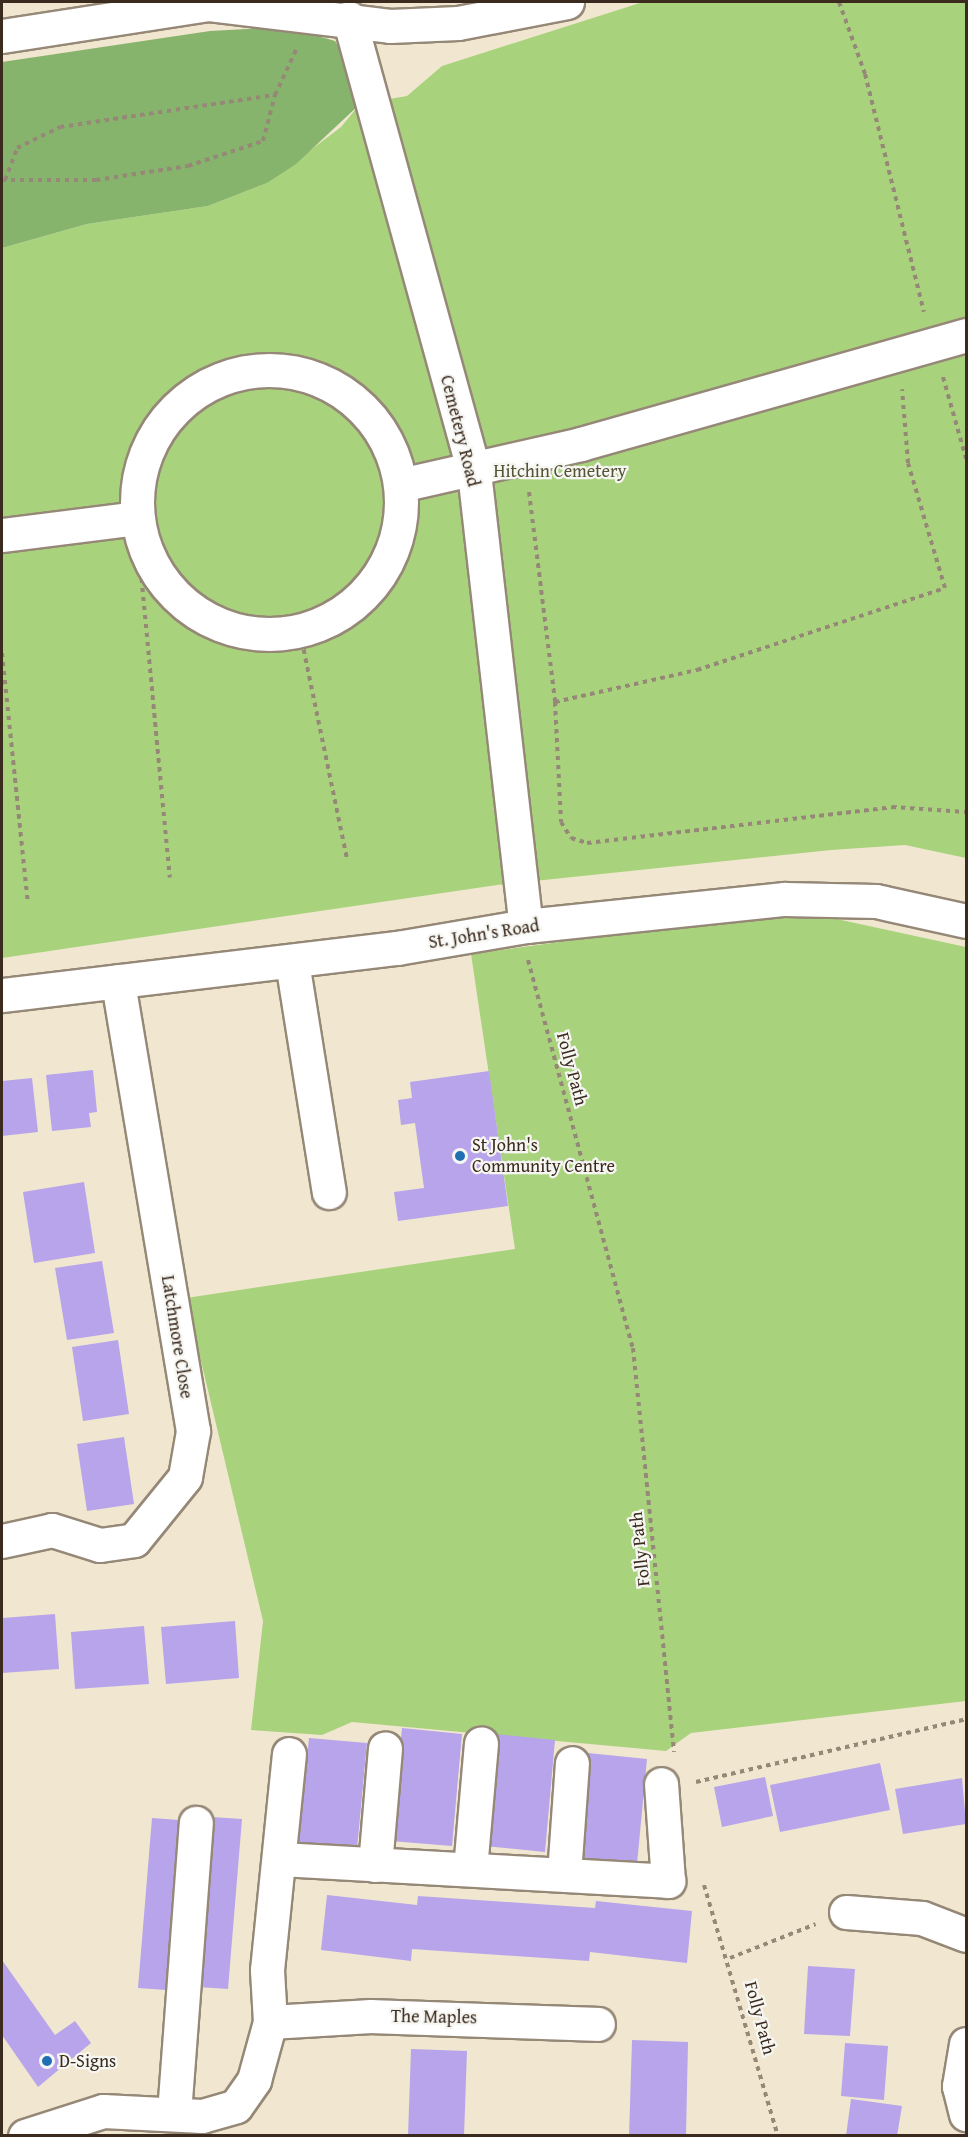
<!DOCTYPE html>
<html>
<head>
<meta charset="utf-8">
<style>
	body { margin:0 }
	#map { position:relative; width:968px; height:2137px; overflow:hidden; background:#f1e7d0; font-family:"Gentium Book Plus",serif }
	div>[style] { position:absolute }
	[style*='--x'] { left:calc(var(--x)*1px); top:calc(var(--y)*1px); width:calc(var(--w)*1px); rotate:calc(var(--a)*1deg) }
	.green>* { inset:0; background:#a9d27d }
	.forest>* { inset:0; background:#86b46c }
	.building>* { inset:0; background:#b7a4ea }
	.path>* { height:4px; margin-top:-2px; transform-origin:0; background:repeating-linear-gradient(90deg,#968877 0 4.5px,transparent 0 9px) }
	.roads { filter:drop-shadow(2px 0 #968877) drop-shadow(-2px 0 #968877) drop-shadow(0 2px #968877) drop-shadow(0 -2px #968877) }
	.minor>* { height:33px; margin:-16.5px; padding:0 16.5px; transform-origin:16.5px; border-radius:16.5px; background:#fff }
	.minor>.ring { margin:-16.5px; padding:0; box-sizing:content-box; background:none; border:33px solid #fff; border-radius:50% }
	.dots>* { width:16px; height:16px; translate:-50% -50%; box-sizing:border-box; border:3px solid #f6f6f2; border-radius:50% }
	span { translate:-50% -50%; white-space:nowrap; text-align:center; line-height:1.15; -webkit-text-stroke:4.5px #f6f6f2; paint-order:stroke }
	.street-label { font-size:18px; color:#3b2a1e }
	.park-label { font-size:18px; color:#565436 }
	.poi-label { font-size:18px; color:#3b2a1e }
	.left { translate:0 -50%; text-align:left }
	.frame { position:absolute; inset:0; border:3px solid #3b2a1e; pointer-events:none }
</style>
</head>
<body>
<div id="map">
	<div class="green">
		<i style="clip-path:polygon(643px 2px,966px 2px,966px 858px,905px 845px,831px 850px,497px 885px,2px 958px,2px 248px,87px 224px,208px 206px,267px 183px,341px 127px,360px 104px,407px 96px,442px 66px)"></i>
		<i style="clip-path:polygon(795px 910px,966px 947px,966px 1701px,691px 1733px,666px 1751px,352px 1722px,322px 1735px,251px 1730px,263px 1621px,186px 1298px,515px 1249px,471px 954px)"></i>
	</div>
	<div class="forest">
		<i style="clip-path:polygon(287px 27px,335px 41px,355px 73px,360px 104px,296px 164px,267px 183px,208px 206px,87px 224px,2px 248px,2px 62px,210px 31px)"></i>
	</div>
	<div class="building">
		<i style="clip-path:polygon(93px 1070px,97px 1112px,89px 1113px,91px 1127px,52px 1131px,46px 1075px)"></i>
		<i style="clip-path:polygon(489px 1071px,508px 1206px,398px 1221px,394px 1192px,424px 1188px,415px 1123px,401px 1125px,398px 1100px,412px 1098px,410px 1082px)"></i>
		<i style="clip-path:polygon(32px 1078px,38px 1132px,2px 1136px,2px 1081px)"></i>
		<i style="clip-path:polygon(84px 1182px,95px 1253px,34px 1263px,23px 1192px)"></i>
		<i style="clip-path:polygon(102px 1261px,114px 1333px,67px 1340px,55px 1268px)"></i>
		<i style="clip-path:polygon(118px 1340px,129px 1414px,83px 1421px,72px 1347px)"></i>
		<i style="clip-path:polygon(124px 1437px,134px 1504px,87px 1511px,77px 1444px)"></i>
		<i style="clip-path:polygon(55px 1614px,59px 1669px,2px 1673px,2px 1618px)"></i>
		<i style="clip-path:polygon(235px 1621px,239px 1678px,166px 1684px,161px 1627px)"></i>
		<i style="clip-path:polygon(144px 1626px,149px 1684px,75px 1689px,71px 1632px)"></i>
		<i style="clip-path:polygon(402px 1728px,462px 1734px,452px 1846px,391px 1841px)"></i>
		<i style="clip-path:polygon(495px 1734px,555px 1740px,545px 1852px,485px 1846px)"></i>
		<i style="clip-path:polygon(309px 1738px,367px 1743px,357px 1849px,299px 1843px)"></i>
		<i style="clip-path:polygon(588px 1753px,647px 1759px,637px 1864px,579px 1858px)"></i>
		<i style="clip-path:polygon(880px 1763px,890px 1810px,780px 1832px,770px 1785px)"></i>
		<i style="clip-path:polygon(765px 1777px,773px 1816px,722px 1827px,714px 1787px)"></i>
		<i style="clip-path:polygon(962px 1778px,966px 1824px,903px 1834px,895px 1789px)"></i>
		<i style="clip-path:polygon(212px 1817px,242px 1819px,228px 1989px,198px 1987px)"></i>
		<i style="clip-path:polygon(152px 1818px,179px 1820px,166px 1990px,138px 1988px)"></i>
		<i style="clip-path:polygon(327px 1895px,417px 1905px,418px 1896px,595px 1908px,596px 1901px,692px 1911px,687px 1963px,590px 1952px,589px 1961px,412px 1949px,411px 1961px,321px 1950px)"></i>
		<i style="clip-path:polygon(2px 1960px,55px 2035px,75px 2021px,91px 2043px,38px 2087px,2px 2035px)"></i>
		<i style="clip-path:polygon(808px 1966px,855px 1969px,850px 2036px,804px 2034px)"></i>
		<i style="clip-path:polygon(632px 2040px,688px 2042px,686px 2136px,629px 2136px)"></i>
		<i style="clip-path:polygon(845px 2043px,888px 2046px,884px 2100px,841px 2096px)"></i>
		<i style="clip-path:polygon(411px 2049px,467px 2051px,464px 2136px,408px 2136px)"></i>
		<i style="clip-path:polygon(851px 2099px,902px 2106px,897px 2136px,846px 2136px)"></i>
	</div>
	<div class="path">
		<i style="--x:839;--y:2;--w:77;--a:70.1"></i>
		<i style="--x:865;--y:74;--w:245;--a:76.1"></i>
		<i style="--x:2;--y:180;--w:94;--a:0"></i>
		<i style="--x:96;--y:180;--w:93;--a:-8.7"></i>
		<i style="--x:188;--y:166;--w:79;--a:-18.4"></i>
		<i style="--x:263;--y:141;--w:48;--a:-75.4"></i>
		<i style="--x:5;--y:180;--w:34;--a:-69"></i>
		<i style="--x:17;--y:148;--w:48;--a:-26"></i>
		<i style="--x:60;--y:127;--w:217;--a:-8.5"></i>
		<i style="--x:275;--y:95;--w:50;--a:-65"></i>
		<i style="--x:943;--y:377;--w:85;--a:74.3"></i>
		<i style="--x:529;--y:492;--w:212;--a:82.9"></i>
		<i style="--x:555;--y:702;--w:120;--a:87.1"></i>
		<i style="--x:561;--y:822;--w:19;--a:58"></i>
		<i style="--x:571;--y:838;--w:17;--a:17"></i>
		<i style="--x:587;--y:843;--w:307;--a:-6.7"></i>
		<i style="--x:892;--y:807;--w:74;--a:3.9"></i>
		<i style="--x:139;--y:552;--w:327;--a:84.6"></i>
		<i style="--x:300;--y:632;--w:232;--a:78.3"></i>
		<i style="--x:2;--y:653;--w:252;--a:84.1"></i>
		<i style="--x:555;--y:702;--w:146;--a:-12.7"></i>
		<i style="--x:697;--y:670;--w:261;--a:-18.3"></i>
		<i style="--x:945;--y:588;--w:130;--a:-106.5"></i>
		<i style="--x:908;--y:463;--w:74;--a:-94.6"></i>
		<i style="--x:528;--y:960;--w:402;--a:74.9"></i>
		<i style="--x:633;--y:1348;--w:406;--a:84.2"></i>
		<i style="--x:696;--y:1782;--w:277;--a:-13.1"></i>
		<i style="--x:704;--y:1885;--w:262;--a:73.6"></i>
		<i style="--x:730;--y:1958;--w:92;--a:-21.6"></i>
	</div>
	<div class="roads">
		<div class="minor">
			<i style="--x:349;--y:18;--w:471;--a:74.6"></i>
			<i style="--x:474;--y:472;--w:457;--a:83.5"></i>
			<i style="--x:2;--y:36;--w:209;--a:-8.8"></i>
			<i style="--x:209;--y:4;--w:182;--a:6.9"></i>
			<i style="--x:390;--y:26;--w:68;--a:-2.5"></i>
			<i style="--x:458;--y:23;--w:111;--a:-10.9"></i>
			<i class="ring" style="left:137px;top:370px;width:231px;height:231px"></i>
			<i style="--x:405;--y:484;--w:180;--a:-12.8"></i>
			<i style="--x:581;--y:444;--w:400;--a:-15.8"></i>
			<i style="--x:2;--y:535;--w:135;--a:-7.2"></i>
			<i style="--x:292;--y:962;--w:233;--a:80.9"></i>
			<i style="--x:2;--y:995;--w:398;--a:-6.8"></i>
			<i style="--x:397;--y:948;--w:131;--a:-9.7"></i>
			<i style="--x:526;--y:926;--w:260;--a:-6"></i>
			<i style="--x:785;--y:899;--w:91;--a:1.3"></i>
			<i style="--x:876;--y:901;--w:92;--a:12.5"></i>
			<i style="--x:2;--y:1541;--w:51;--a:-12.4"></i>
			<i style="--x:52;--y:1530;--w:50;--a:17.4"></i>
			<i style="--x:100;--y:1545;--w:34;--a:-8"></i>
			<i style="--x:134;--y:1540;--w:81;--a:-51"></i>
			<i style="--x:185;--y:1477;--w:47;--a:-80.1"></i>
			<i style="--x:193;--y:1431;--w:456;--a:-99.5"></i>
			<i style="--x:279;--y:1859;--w:390;--a:3.2"></i>
			<i style="--x:668;--y:1881;--w:97;--a:-94.1"></i>
			<i style="--x:375;--y:1865;--w:117;--a:-85.1"></i>
			<i style="--x:470;--y:1869;--w:126;--a:-85"></i>
			<i style="--x:564;--y:1874;--w:111;--a:-85.9"></i>
			<i style="--x:846;--y:1912;--w:76;--a:4.5"></i>
			<i style="--x:922;--y:1918;--w:47;--a:21.1"></i>
			<i style="--x:270;--y:2022;--w:52;--a:-93.3"></i>
			<i style="--x:267;--y:1970;--w:217;--a:-84.2"></i>
			<i style="--x:966;--y:2044;--w:43;--a:99.5"></i>
			<i style="--x:959;--y:2086;--w:29;--a:76"></i>
			<i style="--x:174;--y:2113;--w:291;--a:-85.7"></i>
			<i style="--x:25;--y:2136;--w:82;--a:-17.8"></i>
			<i style="--x:103;--y:2111;--w:99;--a:2.9"></i>
			<i style="--x:202;--y:2116;--w:35;--a:-16"></i>
			<i style="--x:236;--y:2106;--w:32;--a:-55"></i>
			<i style="--x:254;--y:2080;--w:60;--a:-74.6"></i>
			<i style="--x:270;--y:2022;--w:101;--a:-3.4"></i>
			<i style="--x:371;--y:2016;--w:227;--a:2"></i>
		</div>
	</div>
	<div class="dots">
		<i style="left:460px;top:1156px;background:#1f6fb2"></i>
		<i style="left:47px;top:2061px;background:#1f6fb2"></i>
	</div>
	<div class="street-label">
		<span style="left:460px;top:431px;rotate:76deg">Cemetery Road</span>
		<span style="left:484px;top:934px;rotate:-9deg">St. John's Road</span>
		<span style="left:572px;top:1069px;rotate:75deg">Folly Path</span>
		<span style="left:177px;top:1337px;rotate:81deg">Latchmore Close</span>
		<span style="left:640px;top:1549px;rotate:-96deg">Folly Path</span>
		<span style="left:434px;top:2017px;rotate:1deg">The Maples</span>
		<span style="left:760px;top:2018px;rotate:75deg">Folly Path</span>
	</div>
	<div class="park-label">
		<span style="left:560px;top:471px">Hitchin Cemetery</span>
	</div>
	<div class="poi-label">
		<span class="left" style="left:472px;top:1156px">St John's<br>Community Centre</span>
		<span class="left" style="left:59px;top:2061px">D-Signs</span>
	</div>
	<div class="frame"></div>
</div>
</body>
</html>
